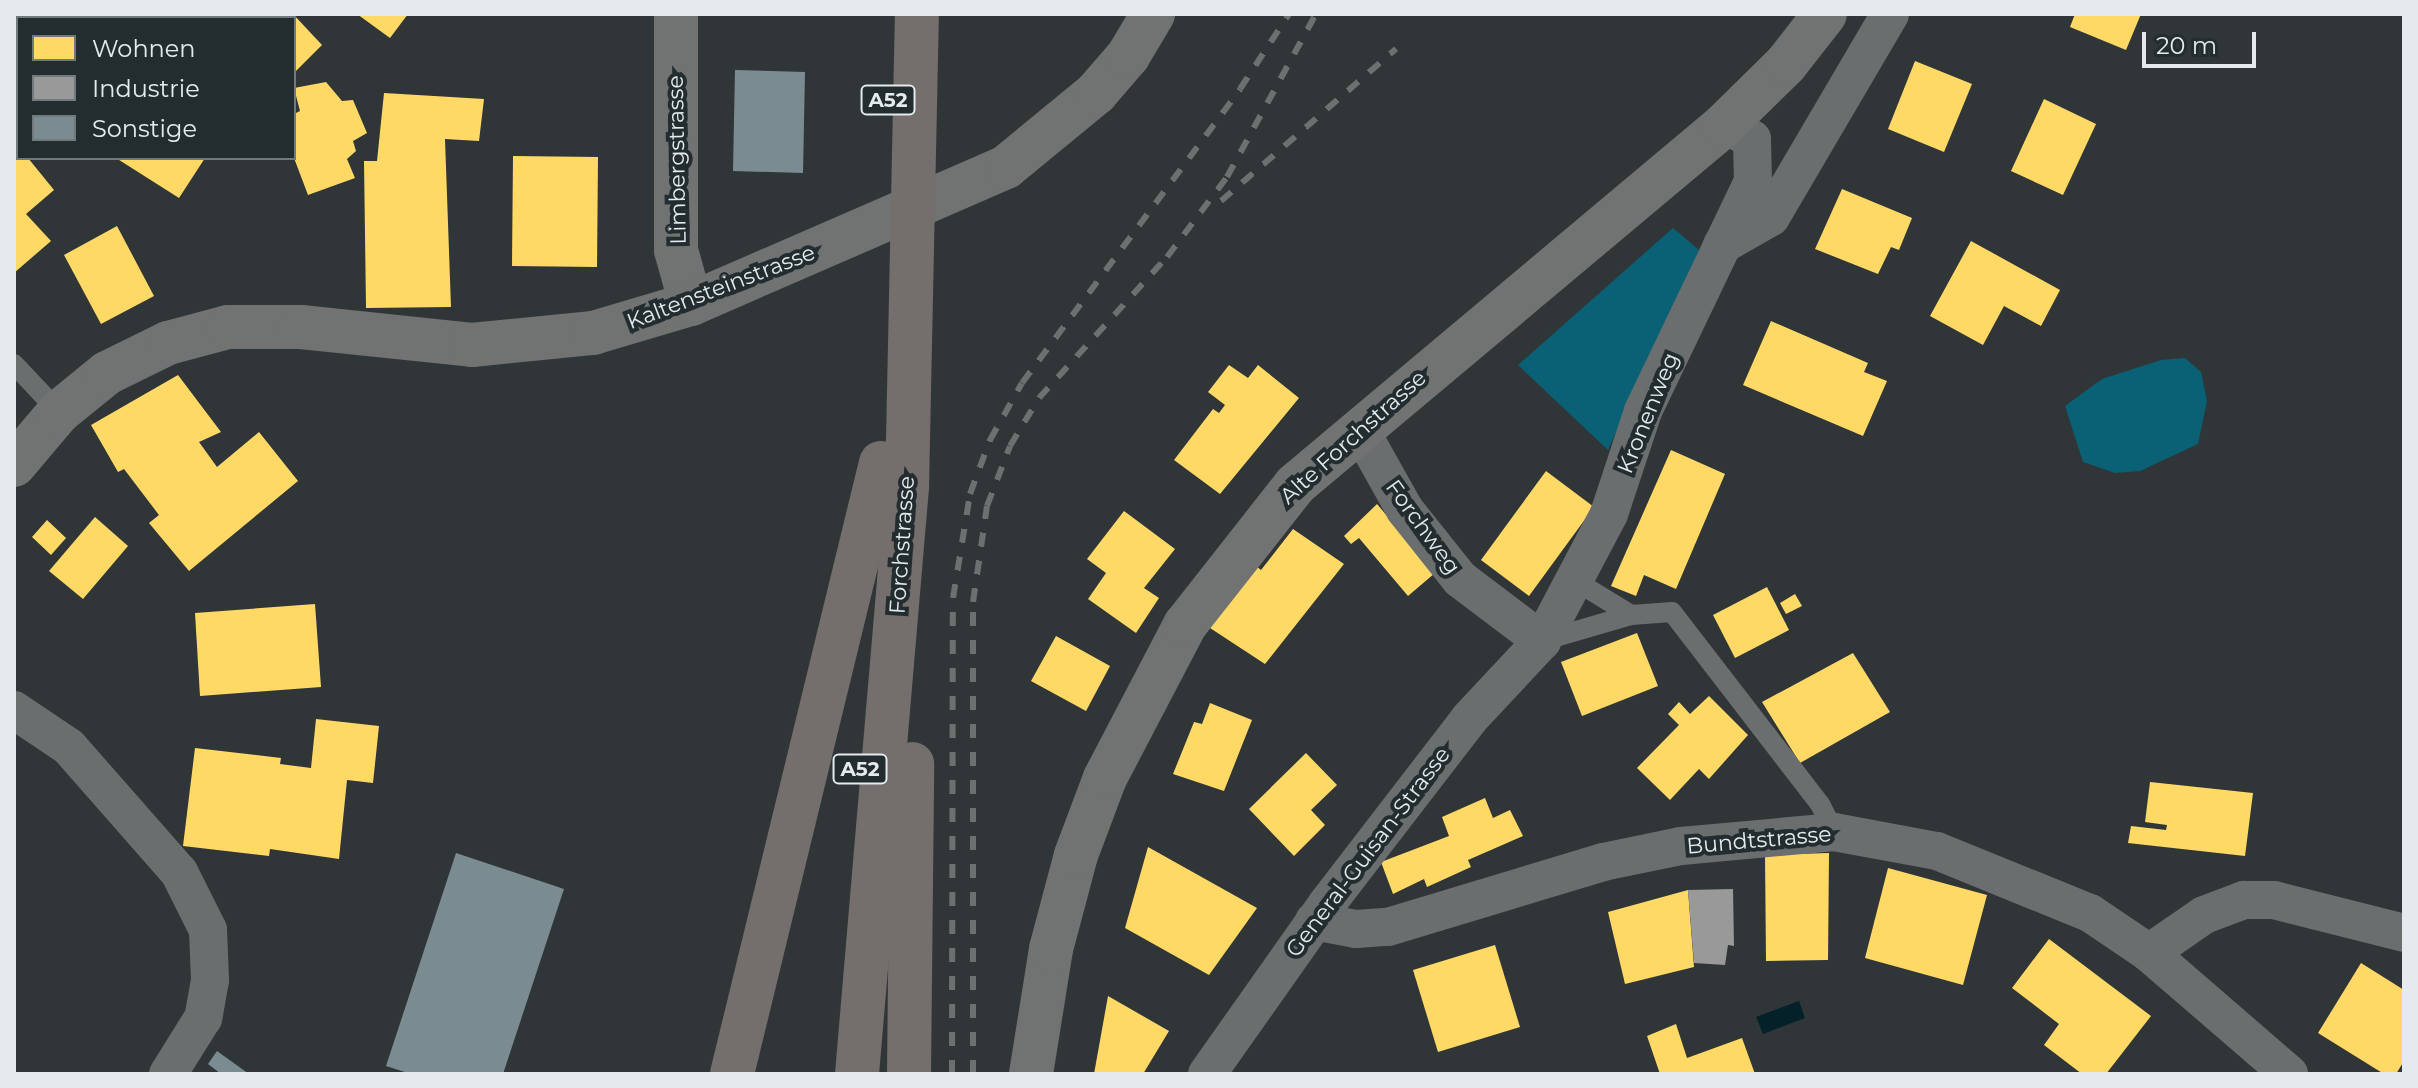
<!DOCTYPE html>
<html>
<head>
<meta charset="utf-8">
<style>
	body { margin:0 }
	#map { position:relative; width:2418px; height:1088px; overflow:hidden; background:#303638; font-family:Montserrat,sans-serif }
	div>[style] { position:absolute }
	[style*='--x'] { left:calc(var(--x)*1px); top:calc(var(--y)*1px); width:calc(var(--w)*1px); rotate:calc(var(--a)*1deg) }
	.green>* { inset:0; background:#0a6075 }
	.water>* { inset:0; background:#042029 }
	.homes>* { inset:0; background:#ffd966 }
	.industry>* { inset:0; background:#999 }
	.building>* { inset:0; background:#7a8c92 }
	.lane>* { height:20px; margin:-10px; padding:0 10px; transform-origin:10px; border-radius:10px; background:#6a6e6f }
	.street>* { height:38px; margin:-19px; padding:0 19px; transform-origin:19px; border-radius:19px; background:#6a6e6f }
	.secondary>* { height:44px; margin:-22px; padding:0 22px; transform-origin:22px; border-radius:22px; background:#717272 }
	.highway>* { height:44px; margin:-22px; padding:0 22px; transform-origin:22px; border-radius:22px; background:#746e6c }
	.rail>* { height:6px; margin-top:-3px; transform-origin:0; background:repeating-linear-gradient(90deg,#6b7071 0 14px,transparent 0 28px) }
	span { translate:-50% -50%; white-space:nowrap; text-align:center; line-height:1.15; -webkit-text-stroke:8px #232d30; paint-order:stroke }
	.shield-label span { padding:2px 6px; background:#232d30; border:2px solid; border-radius:6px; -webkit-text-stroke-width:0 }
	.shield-label { font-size:20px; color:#e4eaed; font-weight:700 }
	.street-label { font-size:22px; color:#e4eaed }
	.frame { position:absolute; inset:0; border:16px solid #e4eaed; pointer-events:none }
	.legend { position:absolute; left:16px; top:16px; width:280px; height:144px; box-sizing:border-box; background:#232d30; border:2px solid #70797c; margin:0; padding:10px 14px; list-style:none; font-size:24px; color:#e4eaed }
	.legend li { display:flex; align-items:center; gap:16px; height:40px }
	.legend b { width:40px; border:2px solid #70797c }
	.scale { position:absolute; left:2142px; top:32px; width:114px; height:36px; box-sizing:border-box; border:4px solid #e4eaed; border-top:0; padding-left:10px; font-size:24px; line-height:28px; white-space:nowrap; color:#e4eaed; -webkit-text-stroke:6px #232d30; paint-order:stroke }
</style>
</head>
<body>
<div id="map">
	<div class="green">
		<i style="clip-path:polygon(1673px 228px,1699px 250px,1608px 450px,1518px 365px)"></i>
		<i style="clip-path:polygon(2185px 358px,2201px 372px,2207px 401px,2198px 444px,2140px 471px,2115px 473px,2083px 462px,2065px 406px,2102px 379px,2161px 360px)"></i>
	</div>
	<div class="water">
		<i style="clip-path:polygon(1799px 1001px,1805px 1018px,1763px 1034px,1756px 1017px)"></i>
	</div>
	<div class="homes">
		<i style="clip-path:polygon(144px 14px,293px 14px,322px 45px,294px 73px,294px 18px)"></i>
		<i style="clip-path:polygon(357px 14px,408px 14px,390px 38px)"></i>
		<i style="clip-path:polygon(2075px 14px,2141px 14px,2126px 50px,2070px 27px)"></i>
		<i style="clip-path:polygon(1915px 61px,1972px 84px,1944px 152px,1888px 129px)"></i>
		<i style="clip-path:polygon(326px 82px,342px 101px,353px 100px,367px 133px,353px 141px,356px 151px,347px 159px,355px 178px,308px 195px,294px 158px,294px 114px,300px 111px,294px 88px)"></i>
		<i style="clip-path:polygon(384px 93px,484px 99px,479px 141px,445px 139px,451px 307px,366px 308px,364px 161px,377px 161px)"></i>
		<i style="clip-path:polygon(2044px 99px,2096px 124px,2063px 195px,2011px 171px)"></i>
		<i style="clip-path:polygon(14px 141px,18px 158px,28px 158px,54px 190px,26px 214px,51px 241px,14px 273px)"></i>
		<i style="clip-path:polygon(513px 156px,598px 157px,597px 267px,512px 266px)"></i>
		<i style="clip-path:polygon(116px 158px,205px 158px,179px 198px)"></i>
		<i style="clip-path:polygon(1842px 189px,1912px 218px,1899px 250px,1891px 247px,1878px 274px,1815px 249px)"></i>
		<i style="clip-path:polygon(117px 226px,154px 296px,101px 324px,64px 255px)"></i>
		<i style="clip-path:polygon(1971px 241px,2060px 290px,2041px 326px,2004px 306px,1983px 345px,1930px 316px)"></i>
		<i style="clip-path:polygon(1771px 321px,1868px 363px,1864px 372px,1887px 381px,1863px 436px,1743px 385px)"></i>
		<i style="clip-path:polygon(1229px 365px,1248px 378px,1258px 365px,1299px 398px,1220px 494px,1174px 460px,1213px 409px,1219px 413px,1225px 405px,1208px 392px)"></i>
		<i style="clip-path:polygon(178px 375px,221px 432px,199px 442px,217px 467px,259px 432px,298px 481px,189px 571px,149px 523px,159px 515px,124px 469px,118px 472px,91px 425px)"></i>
		<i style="clip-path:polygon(1671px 450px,1725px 474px,1676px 589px,1644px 575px,1636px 596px,1611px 586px)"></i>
		<i style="clip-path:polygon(1546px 471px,1594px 507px,1529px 596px,1481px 560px)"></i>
		<i style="clip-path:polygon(1377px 504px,1435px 573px,1408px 596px,1359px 538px,1351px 544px,1344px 536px)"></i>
		<i style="clip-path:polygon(1124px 511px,1175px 549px,1144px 588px,1159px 598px,1136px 633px,1088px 599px,1106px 573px,1087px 559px)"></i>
		<i style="clip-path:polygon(95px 517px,128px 546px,83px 599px,49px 571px)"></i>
		<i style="clip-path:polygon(47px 520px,66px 538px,51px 555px,32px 537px)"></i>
		<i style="clip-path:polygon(1293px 529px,1344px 564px,1265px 664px,1210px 628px,1256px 566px,1261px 570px)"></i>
		<i style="clip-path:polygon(1767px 587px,1789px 630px,1735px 658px,1713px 615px)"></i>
		<i style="clip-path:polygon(1795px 594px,1802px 606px,1786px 614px,1780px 603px)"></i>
		<i style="clip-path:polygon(315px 604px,321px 687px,200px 696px,195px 613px)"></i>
		<i style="clip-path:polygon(1637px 633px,1658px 686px,1582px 716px,1561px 662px)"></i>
		<i style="clip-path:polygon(1056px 636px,1110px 666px,1086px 711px,1031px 681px)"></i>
		<i style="clip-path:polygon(1853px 653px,1890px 712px,1800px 763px,1762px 702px)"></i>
		<i style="clip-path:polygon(1709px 696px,1748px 735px,1709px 779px,1699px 769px,1670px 800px,1637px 768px,1679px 725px,1668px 714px,1679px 702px,1690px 714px)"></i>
		<i style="clip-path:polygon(1210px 703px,1252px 720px,1224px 791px,1173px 774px,1194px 722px,1202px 724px)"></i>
		<i style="clip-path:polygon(316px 719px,379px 726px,373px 783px,347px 780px,339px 859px,270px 849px,269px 856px,183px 846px,195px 748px,281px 758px,280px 764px,311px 768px)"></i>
		<i style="clip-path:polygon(1306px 753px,1337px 785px,1311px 810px,1325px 825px,1294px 856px,1249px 809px)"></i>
		<i style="clip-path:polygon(2150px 782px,2253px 793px,2245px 856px,2128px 843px,2131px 826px,2166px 830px,2167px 825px,2145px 822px)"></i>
		<i style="clip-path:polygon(1485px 798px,1493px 818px,1510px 810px,1523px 836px,1468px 860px,1471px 867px,1427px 887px,1424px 879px,1393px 894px,1381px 862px,1449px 836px,1442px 817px)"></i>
		<i style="clip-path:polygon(1148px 847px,1257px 908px,1209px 975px,1125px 928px)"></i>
		<i style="clip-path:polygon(1829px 853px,1828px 960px,1766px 961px,1765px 855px)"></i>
		<i style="clip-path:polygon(1888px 868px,1987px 895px,1963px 985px,1865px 958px)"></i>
		<i style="clip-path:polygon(1688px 890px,1694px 967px,1625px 984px,1608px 912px)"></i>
		<i style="clip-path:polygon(2049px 939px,2151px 1016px,2106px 1074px,2082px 1074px,2044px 1045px,2059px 1024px,2012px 988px)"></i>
		<i style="clip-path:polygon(1495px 945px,1520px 1027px,1438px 1052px,1413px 970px)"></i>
		<i style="clip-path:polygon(2361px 963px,2404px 990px,2404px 1061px,2396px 1074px,2384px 1074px,2318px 1033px)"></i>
		<i style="clip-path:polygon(1108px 996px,1169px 1031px,1143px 1074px,1094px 1074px)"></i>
		<i style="clip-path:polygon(1676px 1024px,1687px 1058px,1742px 1038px,1755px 1074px,1660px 1074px,1647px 1036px)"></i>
	</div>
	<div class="industry">
		<i style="clip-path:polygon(1733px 889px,1734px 946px,1728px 945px,1725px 965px,1694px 963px,1688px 890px)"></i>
	</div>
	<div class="building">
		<i style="clip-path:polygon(735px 70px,805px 72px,803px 173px,733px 171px)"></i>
		<i style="clip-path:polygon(456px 853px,564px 889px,503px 1074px,411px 1074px,386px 1066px)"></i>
		<i style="clip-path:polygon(217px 1051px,249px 1074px,221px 1074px,208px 1064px)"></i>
	</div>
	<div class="lane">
		<i style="--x:14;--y:364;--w:66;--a:46.8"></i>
		<i style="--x:1574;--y:580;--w:67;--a:31.6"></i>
		<i style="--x:1542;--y:641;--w:93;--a:-16.3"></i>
		<i style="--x:1631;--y:615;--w:41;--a:-4.2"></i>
		<i style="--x:1672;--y:612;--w:242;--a:52.4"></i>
		<i style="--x:1820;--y:804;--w:31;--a:63"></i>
	</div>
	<div class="street">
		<i style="--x:1722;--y:245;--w:56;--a:-29.7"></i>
		<i style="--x:1771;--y:217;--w:235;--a:-59.6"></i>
		<i style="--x:1359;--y:428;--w:94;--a:60.7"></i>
		<i style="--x:1405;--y:510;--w:88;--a:51.4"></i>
		<i style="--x:1460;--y:579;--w:103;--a:37.1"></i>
		<i style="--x:14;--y:710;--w:66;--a:33.9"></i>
		<i style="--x:69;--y:747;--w:167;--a:48.7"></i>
		<i style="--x:179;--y:872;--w:65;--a:63.4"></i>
		<i style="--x:208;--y:930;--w:50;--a:87.7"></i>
		<i style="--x:210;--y:980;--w:39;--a:100"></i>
		<i style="--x:203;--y:1018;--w:66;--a:122"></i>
		<i style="--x:1314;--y:921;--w:43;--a:10.8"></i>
		<i style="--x:1356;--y:929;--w:32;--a:-4"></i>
		<i style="--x:1388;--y:927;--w:225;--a:-16.8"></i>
		<i style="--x:1603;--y:862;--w:80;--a:-11.6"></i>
		<i style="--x:1681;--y:846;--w:154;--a:-5.2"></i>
		<i style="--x:1834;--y:832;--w:105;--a:10.5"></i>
		<i style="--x:1937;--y:851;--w:165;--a:22.1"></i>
		<i style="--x:2090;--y:913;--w:71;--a:34.1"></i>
		<i style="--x:2149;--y:953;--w:185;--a:40.8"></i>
		<i style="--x:2149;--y:953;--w:67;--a:-34.6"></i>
		<i style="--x:2204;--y:915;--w:43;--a:-20.6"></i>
		<i style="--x:2244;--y:900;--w:30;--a:0"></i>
		<i style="--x:2274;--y:900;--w:134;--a:14.2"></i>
		<i style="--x:1207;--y:1074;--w:207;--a:-54.8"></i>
		<i style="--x:1326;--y:905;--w:235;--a:-52.4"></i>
		<i style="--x:1469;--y:719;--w:107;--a:-46.9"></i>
		<i style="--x:1542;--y:641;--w:144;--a:-62.2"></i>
		<i style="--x:1609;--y:514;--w:108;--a:-71.7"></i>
		<i style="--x:1643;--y:411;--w:255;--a:-64.4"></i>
		<i style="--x:1753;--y:181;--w:42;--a:-91.4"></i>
		<i style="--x:1752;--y:139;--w:31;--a:-153"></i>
	</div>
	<div class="secondary">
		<i style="--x:676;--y:14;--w:236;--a:90"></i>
		<i style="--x:676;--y:250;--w:56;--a:74.5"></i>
		<i style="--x:14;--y:465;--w:70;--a:-49.7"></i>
		<i style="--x:59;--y:412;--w:62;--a:-39.1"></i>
		<i style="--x:107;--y:373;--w:68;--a:-26.2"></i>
		<i style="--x:168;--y:343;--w:62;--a:-14.9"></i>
		<i style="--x:228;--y:327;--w:73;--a:0"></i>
		<i style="--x:301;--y:327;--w:172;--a:6"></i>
		<i style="--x:472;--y:345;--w:122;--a:-5.7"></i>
		<i style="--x:593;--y:333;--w:102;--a:-16.5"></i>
		<i style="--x:691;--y:304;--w:344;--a:-23.5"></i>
		<i style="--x:1006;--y:167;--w:117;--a:-39.4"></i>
		<i style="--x:1096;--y:93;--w:49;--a:-49.1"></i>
		<i style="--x:1128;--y:56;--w:49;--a:-59.2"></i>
		<i style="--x:1031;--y:1074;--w:127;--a:-80.9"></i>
		<i style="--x:1051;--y:949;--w:97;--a:-75.1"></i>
		<i style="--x:1076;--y:855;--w:82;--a:-69.4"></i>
		<i style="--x:1105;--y:778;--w:173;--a:-62.4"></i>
		<i style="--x:1185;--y:625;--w:178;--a:-51.8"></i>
		<i style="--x:1295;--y:485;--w:560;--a:-40"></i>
		<i style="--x:1724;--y:125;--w:87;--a:-44.5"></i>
		<i style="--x:1786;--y:64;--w:63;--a:-52"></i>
	</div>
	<div class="highway">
		<i style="--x:732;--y:1074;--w:629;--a:-76.3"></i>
		<i style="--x:857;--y:1074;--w:589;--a:-85.13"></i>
		<i style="--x:907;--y:487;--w:473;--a:-88.8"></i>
		<i style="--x:909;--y:1074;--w:310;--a:-89.4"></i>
	</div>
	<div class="rail">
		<i style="--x:1221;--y:201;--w:232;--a:-41"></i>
		<i style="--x:952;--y:1074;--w:476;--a:-89.9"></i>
		<i style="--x:953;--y:598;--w:105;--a:-80.7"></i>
		<i style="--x:970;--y:494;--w:58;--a:-69.7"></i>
		<i style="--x:990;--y:440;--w:65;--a:-60.7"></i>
		<i style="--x:1022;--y:383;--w:366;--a:-53.4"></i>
		<i style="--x:1240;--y:89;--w:90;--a:-56.8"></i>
		<i style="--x:973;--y:1074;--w:472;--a:-90"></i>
		<i style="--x:973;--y:602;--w:97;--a:-81.7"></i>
		<i style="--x:987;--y:506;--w:64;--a:-69"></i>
		<i style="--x:1010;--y:446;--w:56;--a:-58.9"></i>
		<i style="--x:1039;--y:398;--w:190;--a:-47.8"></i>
		<i style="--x:1167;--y:257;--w:100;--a:-53.1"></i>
		<i style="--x:1227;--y:177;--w:186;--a:-61.4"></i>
	</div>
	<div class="shield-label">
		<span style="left:888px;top:100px">A52</span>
		<span style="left:860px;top:769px">A52</span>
	</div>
	<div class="street-label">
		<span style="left:677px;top:160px;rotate:-91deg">Limbergstrasse</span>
		<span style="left:721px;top:287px;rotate:-21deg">Kaltensteinstrasse</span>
		<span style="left:1648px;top:413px;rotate:-68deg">Kronenweg</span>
		<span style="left:1353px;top:437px;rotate:-42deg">Alte Forchstrasse</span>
		<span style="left:1423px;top:527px;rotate:54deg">Forchweg</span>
		<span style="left:902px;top:545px;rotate:-86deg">Forchstrasse</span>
		<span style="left:1759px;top:840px;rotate:-5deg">Bundtstrasse</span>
		<span style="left:1368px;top:852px;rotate:-53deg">General-Guisan-Strasse</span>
	</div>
	<div class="frame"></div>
	<ul class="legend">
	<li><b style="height:22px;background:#ffd966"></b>Wohnen</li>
	<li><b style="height:22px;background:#999"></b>Industrie</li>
	<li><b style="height:22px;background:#7a8c92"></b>Sonstige</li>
	</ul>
	<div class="scale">20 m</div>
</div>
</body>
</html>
